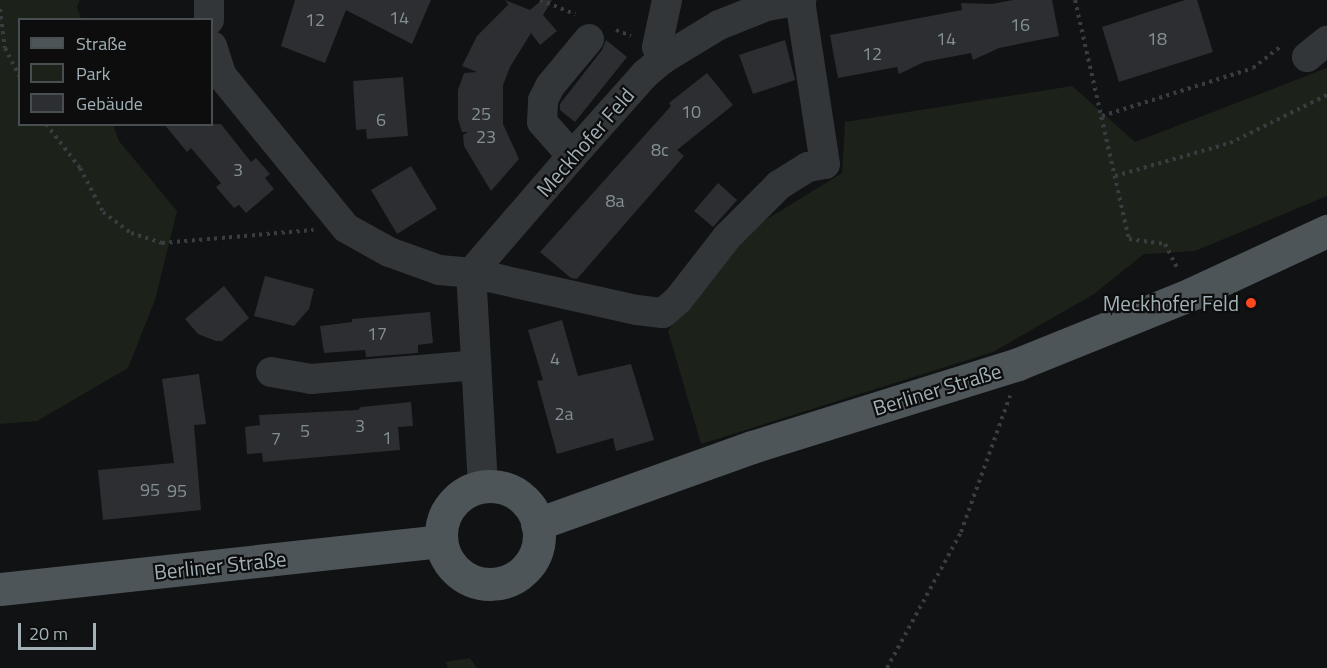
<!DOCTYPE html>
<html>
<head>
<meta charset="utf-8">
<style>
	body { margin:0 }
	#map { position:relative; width:1327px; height:668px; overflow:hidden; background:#111213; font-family:"Titillium Web",sans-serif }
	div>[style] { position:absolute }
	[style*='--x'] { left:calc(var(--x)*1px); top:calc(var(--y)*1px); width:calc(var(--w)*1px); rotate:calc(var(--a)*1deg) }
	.green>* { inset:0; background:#1c2219 }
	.building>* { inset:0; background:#2c2e31 }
	.path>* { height:4px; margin-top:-2px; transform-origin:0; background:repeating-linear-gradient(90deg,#383e40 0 3px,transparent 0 7.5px) }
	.minor>* { height:30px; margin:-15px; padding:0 15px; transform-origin:15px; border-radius:15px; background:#323639 }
	.major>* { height:33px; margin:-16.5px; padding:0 16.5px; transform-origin:16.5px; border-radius:16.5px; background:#4e5558 }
	.major>.ring { margin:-16.5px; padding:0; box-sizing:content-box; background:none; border:33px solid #4e5558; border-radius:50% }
	.dots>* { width:16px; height:16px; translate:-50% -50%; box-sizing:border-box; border:3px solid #0d0d0e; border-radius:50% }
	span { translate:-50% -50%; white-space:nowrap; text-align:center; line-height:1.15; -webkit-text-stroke:4.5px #0d0d0e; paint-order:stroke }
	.number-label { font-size:18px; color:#849095 }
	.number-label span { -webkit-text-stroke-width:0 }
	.street-label { font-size:21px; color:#a1b1b6 }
	.poi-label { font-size:21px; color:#a1b1b6 }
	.right { translate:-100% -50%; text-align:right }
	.legend { position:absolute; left:18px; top:18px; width:195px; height:108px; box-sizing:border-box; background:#0d0d0e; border:2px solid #484f51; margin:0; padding:8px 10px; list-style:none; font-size:18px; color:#a1b1b6 }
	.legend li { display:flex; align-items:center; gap:12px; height:30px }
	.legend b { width:30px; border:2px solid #484f51 }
	.scale { position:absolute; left:18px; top:623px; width:78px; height:27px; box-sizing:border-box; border:3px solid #a1b1b6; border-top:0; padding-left:8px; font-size:18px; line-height:21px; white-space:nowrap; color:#a1b1b6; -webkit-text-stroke:4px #0d0d0e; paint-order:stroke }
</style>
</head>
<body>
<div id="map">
	<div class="green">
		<i style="clip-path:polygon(0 0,80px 0,77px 7px,81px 19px,20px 20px,20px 124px,113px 125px,119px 141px,177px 211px,155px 300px,128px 368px,37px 421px,0 424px)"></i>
		<i style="clip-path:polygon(1327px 68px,1327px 196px,1195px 251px,1144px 254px,1094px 294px,993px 352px,701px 444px,668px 331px,743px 234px,842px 173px,845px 122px,1072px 86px,1135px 142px)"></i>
		<i style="clip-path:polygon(470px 658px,477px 668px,448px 668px,446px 662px)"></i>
	</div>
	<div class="building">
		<i style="clip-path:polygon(295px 0,431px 0,412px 44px,346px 10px,325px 63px,281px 46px)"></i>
		<i style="clip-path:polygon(505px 0,530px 10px,542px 0,552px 0,543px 15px,557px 31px,540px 45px,531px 33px,510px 67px,503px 85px,503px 124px,519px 159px,491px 191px,464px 146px,463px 135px,468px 132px,462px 132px,458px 119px,458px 90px,464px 73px,477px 72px,462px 66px,477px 36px,509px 4px,519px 18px)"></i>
		<i style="clip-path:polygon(1013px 0,1052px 0,1059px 36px,999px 48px,973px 60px,971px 53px,924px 62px,899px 74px,897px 67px,838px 78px,830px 35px,962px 10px,961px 3px,992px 4px)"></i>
		<i style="clip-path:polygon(1185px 0,1197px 0,1213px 52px,1119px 82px,1102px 27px)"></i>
		<i style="clip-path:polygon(606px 40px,627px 57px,575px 122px,560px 110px,560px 104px,602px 50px)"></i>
		<i style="clip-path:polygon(785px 40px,795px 80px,753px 94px,739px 55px)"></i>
		<i style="clip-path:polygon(707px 73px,733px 105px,677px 150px,684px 156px,577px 279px,571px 278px,540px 252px,671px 106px,669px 103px)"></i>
		<i style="clip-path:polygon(403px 77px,408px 136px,367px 139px,366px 129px,356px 130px,353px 81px)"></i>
		<i style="clip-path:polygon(164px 124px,221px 124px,251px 162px,256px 158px,270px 174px,265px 178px,274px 189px,246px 213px,239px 205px,234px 208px,216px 187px,221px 183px,191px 148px,187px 152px)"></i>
		<i style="clip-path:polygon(411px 166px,437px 209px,397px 234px,371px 190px)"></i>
		<i style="clip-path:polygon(718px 183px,737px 200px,713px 227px,694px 211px)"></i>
		<i style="clip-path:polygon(265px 276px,314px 289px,309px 309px,294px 326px,254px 316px)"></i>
		<i style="clip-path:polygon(224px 286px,249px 318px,222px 341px,216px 341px,198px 334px,185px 319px)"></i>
		<i style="clip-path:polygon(430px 312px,433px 343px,418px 345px,418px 353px,366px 357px,365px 350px,324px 353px,320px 326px,352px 322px,352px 319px,363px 318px)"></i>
		<i style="clip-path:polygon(562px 320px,578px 376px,631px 364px,654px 440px,616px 451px,613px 438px,557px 454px,537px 381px,543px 380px,528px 330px)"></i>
		<i style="clip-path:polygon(199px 374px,206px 424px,194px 425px,201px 510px,103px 520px,98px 470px,174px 463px,162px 379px)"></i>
		<i style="clip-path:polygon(411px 402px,413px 426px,398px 427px,400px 450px,263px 462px,262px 453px,247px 454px,245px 427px,260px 425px,259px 415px,358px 410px,361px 407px)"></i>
	</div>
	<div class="path">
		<i style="--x:540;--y:0;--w:38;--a:22"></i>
		<i style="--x:1075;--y:0;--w:245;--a:77.3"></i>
		<i style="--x:1129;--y:239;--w:36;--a:8"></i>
		<i style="--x:1165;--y:244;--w:29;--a:63"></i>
		<i style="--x:0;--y:9;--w:39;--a:83"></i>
		<i style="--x:5;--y:48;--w:33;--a:63"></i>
		<i style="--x:616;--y:30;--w:16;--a:22"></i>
		<i style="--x:1102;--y:116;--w:158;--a:-17.6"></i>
		<i style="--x:1253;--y:68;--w:36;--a:-38"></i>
		<i style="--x:46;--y:124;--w:56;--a:52.3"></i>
		<i style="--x:80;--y:168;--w:50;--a:62.4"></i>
		<i style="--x:103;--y:212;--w:35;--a:37"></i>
		<i style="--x:131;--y:233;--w:33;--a:18"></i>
		<i style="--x:162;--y:243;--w:152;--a:-4.9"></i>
		<i style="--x:1115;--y:176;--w:120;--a:-16"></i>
		<i style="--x:1230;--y:143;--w:108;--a:-26.3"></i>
		<i style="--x:887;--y:668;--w:155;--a:-61.4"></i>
		<i style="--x:961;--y:532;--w:145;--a:-70.2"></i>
	</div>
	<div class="minor">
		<i style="--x:209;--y:20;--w:20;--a:-90"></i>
		<i style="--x:212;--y:46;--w:32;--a:72"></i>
		<i style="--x:222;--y:76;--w:196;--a:50.8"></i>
		<i style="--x:346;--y:228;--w:49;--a:29.2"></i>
		<i style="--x:389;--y:252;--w:53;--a:19.8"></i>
		<i style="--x:439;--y:270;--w:32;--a:5"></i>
		<i style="--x:471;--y:273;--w:170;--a:12.6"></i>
		<i style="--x:637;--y:310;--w:26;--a:7"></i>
		<i style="--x:663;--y:313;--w:20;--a:-41"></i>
		<i style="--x:678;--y:300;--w:80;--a:-52.1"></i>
		<i style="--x:727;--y:237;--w:74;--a:-45"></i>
		<i style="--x:779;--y:185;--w:34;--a:-32"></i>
		<i style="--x:808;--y:167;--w:17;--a:-10"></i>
		<i style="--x:825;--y:164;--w:166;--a:-98.7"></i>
		<i style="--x:1307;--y:57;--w:26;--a:-39"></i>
		<i style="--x:663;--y:59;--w:13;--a:-117"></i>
		<i style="--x:657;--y:47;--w:48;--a:-78"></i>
		<i style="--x:572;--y:156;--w:45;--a:-131.4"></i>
		<i style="--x:542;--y:122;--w:22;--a:-87"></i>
		<i style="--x:543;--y:100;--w:16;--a:-63"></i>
		<i style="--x:550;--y:86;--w:61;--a:-50.3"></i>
		<i style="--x:271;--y:372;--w:41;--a:9.9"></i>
		<i style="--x:311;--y:379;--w:166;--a:-4.8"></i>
		<i style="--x:483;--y:486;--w:213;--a:-93.2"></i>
		<i style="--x:471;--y:273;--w:155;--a:-49.2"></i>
		<i style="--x:572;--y:156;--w:110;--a:-48.3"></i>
		<i style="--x:645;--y:74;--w:23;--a:-40"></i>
		<i style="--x:663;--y:59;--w:66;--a:-31.3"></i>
		<i style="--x:719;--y:25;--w:52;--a:-21.6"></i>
		<i style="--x:767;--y:6;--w:35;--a:-10"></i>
	</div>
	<div class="major">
		<i class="ring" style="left:441px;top:486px;width:65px;height:65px"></i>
		<i style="--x:537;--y:524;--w:228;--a:-19.7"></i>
		<i style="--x:752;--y:447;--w:279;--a:-17.3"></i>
		<i style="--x:1018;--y:364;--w:187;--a:-22"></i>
		<i style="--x:1191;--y:294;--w:150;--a:-24.9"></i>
		<i style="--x:0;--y:589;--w:443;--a:-6.2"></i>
	</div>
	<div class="dots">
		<i style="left:1251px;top:303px;background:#ff471e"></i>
	</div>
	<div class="number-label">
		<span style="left:399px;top:18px">14</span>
		<span style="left:315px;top:20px">12</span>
		<span style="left:1020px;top:25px">16</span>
		<span style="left:946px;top:39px">14</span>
		<span style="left:1157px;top:39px">18</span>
		<span style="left:872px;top:54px">12</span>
		<span style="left:691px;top:112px">10</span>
		<span style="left:481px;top:114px">25</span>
		<span style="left:381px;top:120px">6</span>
		<span style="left:486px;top:137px">23</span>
		<span style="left:660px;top:150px">8c</span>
		<span style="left:238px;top:170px">3</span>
		<span style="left:615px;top:201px">8a</span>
		<span style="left:377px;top:334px">17</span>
		<span style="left:555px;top:359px">4</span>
		<span style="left:564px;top:414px">2a</span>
		<span style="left:360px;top:426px">3</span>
		<span style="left:305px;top:431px">5</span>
		<span style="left:387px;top:438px">1</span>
		<span style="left:276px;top:439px">7</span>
		<span style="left:150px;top:490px">95</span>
		<span style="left:177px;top:491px">95</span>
	</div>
	<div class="street-label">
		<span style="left:585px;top:142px;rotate:-49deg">Meckhofer Feld</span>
		<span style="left:937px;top:389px;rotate:-17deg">Berliner Straße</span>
		<span style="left:220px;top:565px;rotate:-6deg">Berliner Straße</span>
	</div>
	<div class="poi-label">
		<span class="right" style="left:1239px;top:303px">Meckhofer Feld</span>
	</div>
	<ul class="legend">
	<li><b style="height:8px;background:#4e5558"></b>Straße</li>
	<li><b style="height:16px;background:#1c2219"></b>Park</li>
	<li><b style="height:16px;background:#2c2e31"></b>Gebäude</li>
	</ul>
	<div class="scale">20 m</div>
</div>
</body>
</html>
